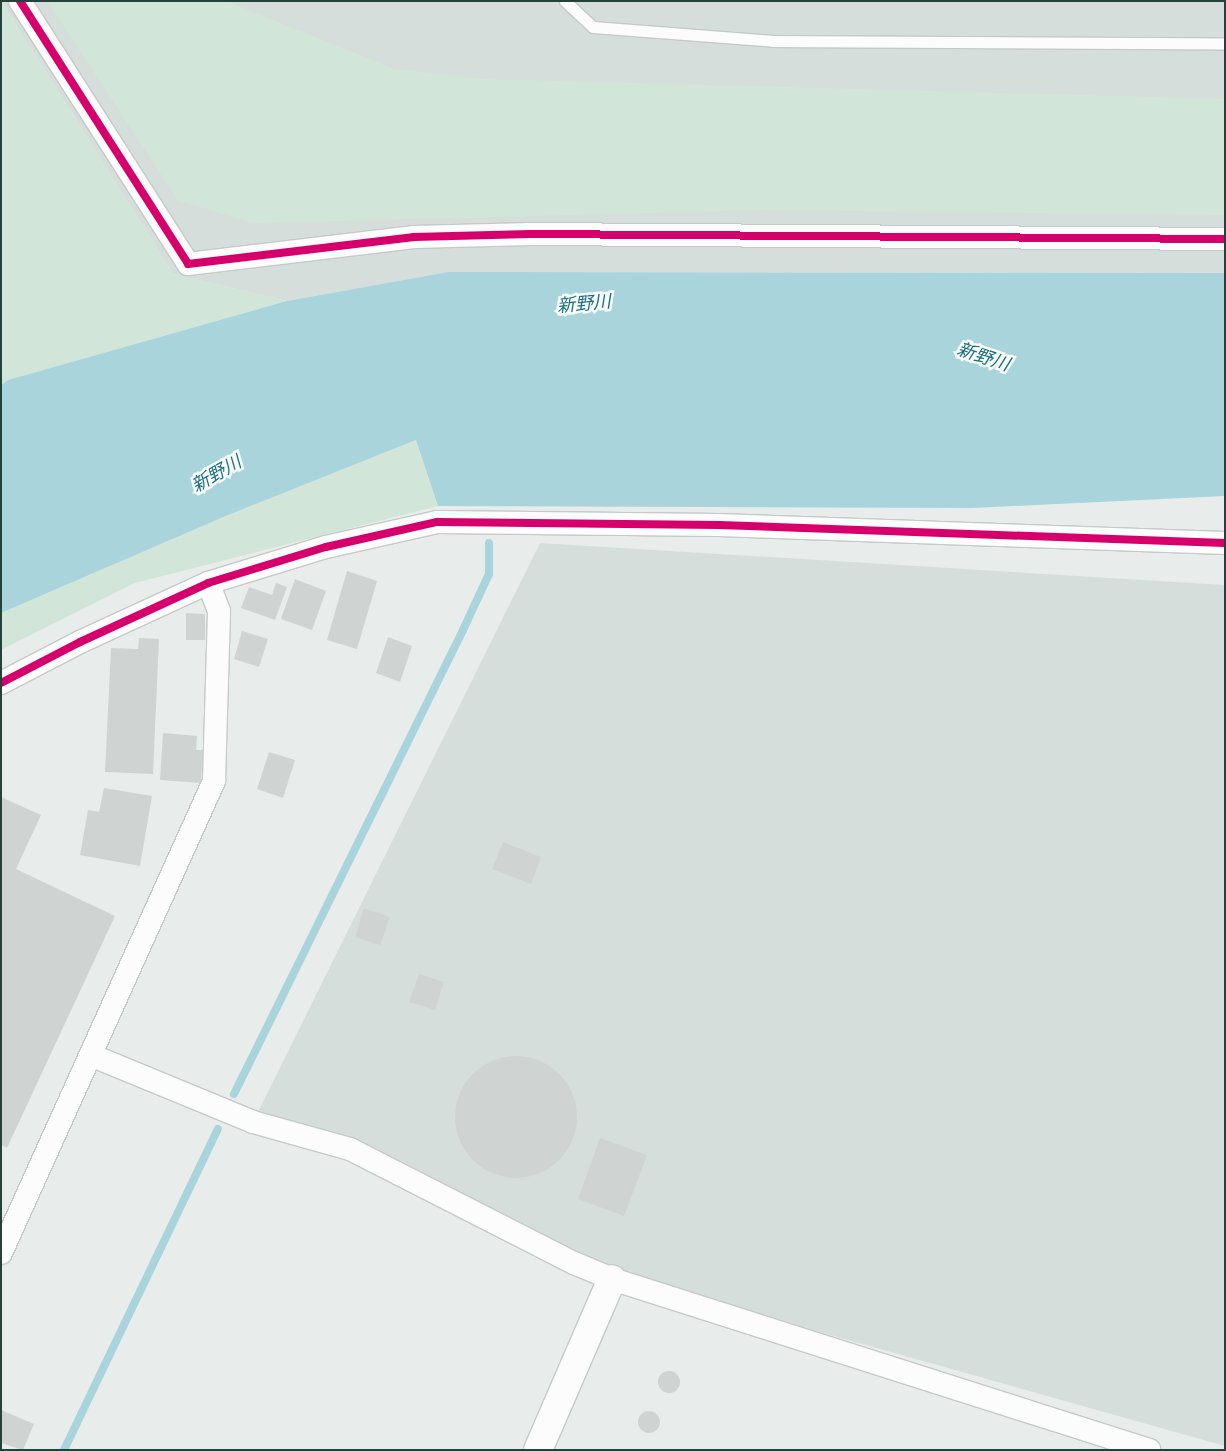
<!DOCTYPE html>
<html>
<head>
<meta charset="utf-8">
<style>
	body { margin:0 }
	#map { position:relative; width:1226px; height:1451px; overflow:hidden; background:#e8edeb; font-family:"Source Sans 3","Noto Sans JP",sans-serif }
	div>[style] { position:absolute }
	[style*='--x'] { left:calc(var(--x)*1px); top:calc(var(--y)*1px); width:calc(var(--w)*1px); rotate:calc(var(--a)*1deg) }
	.built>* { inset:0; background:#d6dedb }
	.green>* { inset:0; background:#d1e6d8 }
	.water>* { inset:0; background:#a9d4db }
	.stream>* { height:8px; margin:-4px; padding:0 4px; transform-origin:4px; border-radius:4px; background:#a9d4db }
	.building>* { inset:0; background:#cfd4d2 }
	.round { border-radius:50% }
	.roads { filter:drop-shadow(1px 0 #c5cac8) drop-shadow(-1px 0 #c5cac8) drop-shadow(0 1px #c5cac8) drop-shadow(0 -1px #c5cac8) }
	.lane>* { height:11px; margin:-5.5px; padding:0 5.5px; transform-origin:5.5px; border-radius:5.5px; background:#fcfcfc }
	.street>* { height:22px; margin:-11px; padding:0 11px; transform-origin:11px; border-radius:11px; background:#fcfcfc }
	.secondary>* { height:28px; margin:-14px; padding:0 14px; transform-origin:14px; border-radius:14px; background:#fcfcfc }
	.cycleway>* { height:8px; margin:-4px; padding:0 4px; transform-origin:4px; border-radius:4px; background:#d6006c }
	span { translate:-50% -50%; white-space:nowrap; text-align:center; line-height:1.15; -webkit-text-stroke:5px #f7fbf9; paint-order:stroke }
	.water-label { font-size:18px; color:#1c6f80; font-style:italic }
	.frame { position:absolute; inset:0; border:2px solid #24423a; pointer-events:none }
</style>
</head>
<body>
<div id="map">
	<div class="built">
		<i style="clip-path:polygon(1px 1px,1225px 1px,1225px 273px,448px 272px,287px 301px,173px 274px)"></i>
		<i style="clip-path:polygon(540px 543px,1225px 585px,1225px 1446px,574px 1263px,376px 1163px,253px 1122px)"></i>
	</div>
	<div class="green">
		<i style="clip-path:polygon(1px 1px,173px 274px,287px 301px,8px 380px,1px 385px)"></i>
		<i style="clip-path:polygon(47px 1px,226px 1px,394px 69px,482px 79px,1225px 99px,1225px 215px,762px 210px,252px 223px,178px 200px)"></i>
		<i style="clip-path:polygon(416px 440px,438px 506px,135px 583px,1px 650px,1px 613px,228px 515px)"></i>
	</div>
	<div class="water">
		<i style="clip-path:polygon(448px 272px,1225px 273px,1225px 496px,972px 508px,438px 506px,416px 440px,228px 515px,1px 613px,1px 385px,8px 380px,287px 301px)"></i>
	</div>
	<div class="stream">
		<i style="--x:234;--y:1094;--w:517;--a:-63.73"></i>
		<i style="--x:463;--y:630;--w:62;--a:-65.1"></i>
		<i style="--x:489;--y:574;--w:31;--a:-90"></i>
		<i style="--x:64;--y:1450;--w:356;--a:-64.4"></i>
	</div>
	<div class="building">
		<i style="clip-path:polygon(347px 571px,377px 581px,357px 649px,327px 640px)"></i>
		<i style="clip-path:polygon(295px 579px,326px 591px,312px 630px,281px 619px)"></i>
		<i style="clip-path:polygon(276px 583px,287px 587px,275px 620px,241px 608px,249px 587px,272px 595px)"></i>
		<i style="clip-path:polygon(186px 613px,205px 614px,205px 640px,186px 640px)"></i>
		<i style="clip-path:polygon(242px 631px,268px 639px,259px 667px,234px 659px)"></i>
		<i style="clip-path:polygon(388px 637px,412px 646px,400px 682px,376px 673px)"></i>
		<i style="clip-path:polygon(139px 638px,159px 639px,153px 774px,105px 772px,111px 648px,138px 649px)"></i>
		<i style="clip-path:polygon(163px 733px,197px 736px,196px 750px,203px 750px,201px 783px,160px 780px)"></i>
		<i style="clip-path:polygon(269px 752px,295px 760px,283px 798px,257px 789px)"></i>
		<i style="clip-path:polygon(104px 788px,152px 796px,140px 866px,80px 855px,88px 810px,99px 812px)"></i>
		<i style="clip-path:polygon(1px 797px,41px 815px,16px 869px,115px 916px,7px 1148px,1px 1145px)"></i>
		<i style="clip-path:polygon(503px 842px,541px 857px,531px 884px,492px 869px)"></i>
		<i style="clip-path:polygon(364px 908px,390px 917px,380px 945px,355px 937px)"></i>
		<i style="clip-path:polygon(419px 974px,444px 982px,435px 1010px,409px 1002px)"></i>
		<i class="round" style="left:455px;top:1056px;width:122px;height:122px"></i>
		<i style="clip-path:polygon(600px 1138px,647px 1155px,624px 1216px,578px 1199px)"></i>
		<i class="round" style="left:658px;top:1371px;width:22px;height:22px"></i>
		<i style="clip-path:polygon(1px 1410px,34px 1424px,23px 1450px,1px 1443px)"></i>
		<i class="round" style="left:638px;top:1411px;width:22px;height:22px"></i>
	</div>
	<div class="roads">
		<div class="lane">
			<i style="--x:565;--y:1;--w:38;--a:43"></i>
			<i style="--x:593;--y:27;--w:181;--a:4.4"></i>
			<i style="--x:773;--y:41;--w:452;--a:0.3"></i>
		</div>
		<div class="street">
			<i style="--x:20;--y:1;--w:312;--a:57.4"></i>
			<i style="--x:188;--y:264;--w:228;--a:-6.8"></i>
			<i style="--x:414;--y:237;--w:116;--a:-1.5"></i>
			<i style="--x:530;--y:234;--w:695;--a:0.41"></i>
			<i style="--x:1;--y:683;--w:89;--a:-27.4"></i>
			<i style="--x:80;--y:642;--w:141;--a:-24.7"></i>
			<i style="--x:208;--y:583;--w:123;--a:-17"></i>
			<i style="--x:326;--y:547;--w:114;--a:-12.7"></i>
			<i style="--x:437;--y:522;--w:282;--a:0.6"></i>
			<i style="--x:719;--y:525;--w:506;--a:2.04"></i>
			<i style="--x:93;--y:1056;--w:173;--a:22.4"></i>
			<i style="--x:253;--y:1122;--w:101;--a:15.6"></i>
			<i style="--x:350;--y:1149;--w:251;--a:27"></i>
			<i style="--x:574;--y:1263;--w:41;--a:22.8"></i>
			<i style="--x:612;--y:1279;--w:564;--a:17.66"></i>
			<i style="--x:1;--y:1253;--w:518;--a:-65.71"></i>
			<i style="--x:214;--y:781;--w:170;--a:-88.3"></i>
			<i style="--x:219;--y:611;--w:30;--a:-111"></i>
		</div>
		<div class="secondary">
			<i style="--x:538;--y:1450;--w:186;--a:-66.6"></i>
		</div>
	</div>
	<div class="cycleway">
		<i style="--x:20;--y:1;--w:312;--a:57.4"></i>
		<i style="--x:188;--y:264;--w:228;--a:-6.8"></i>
		<i style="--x:414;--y:237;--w:116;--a:-1.5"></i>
		<i style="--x:530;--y:234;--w:695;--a:0.41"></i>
		<i style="--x:1;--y:683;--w:89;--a:-27.4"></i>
		<i style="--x:80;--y:642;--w:141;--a:-24.7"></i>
		<i style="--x:208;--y:583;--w:123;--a:-17"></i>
		<i style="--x:326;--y:547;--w:114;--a:-12.7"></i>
		<i style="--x:437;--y:522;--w:282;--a:0.6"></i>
		<i style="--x:719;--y:525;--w:506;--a:2.04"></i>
	</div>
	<div class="water-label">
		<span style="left:584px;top:305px;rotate:-5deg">新野川</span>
		<span style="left:983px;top:358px;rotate:18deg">新野川</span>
		<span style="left:217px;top:475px;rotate:-30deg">新野川</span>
	</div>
	<div class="frame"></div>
</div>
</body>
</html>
